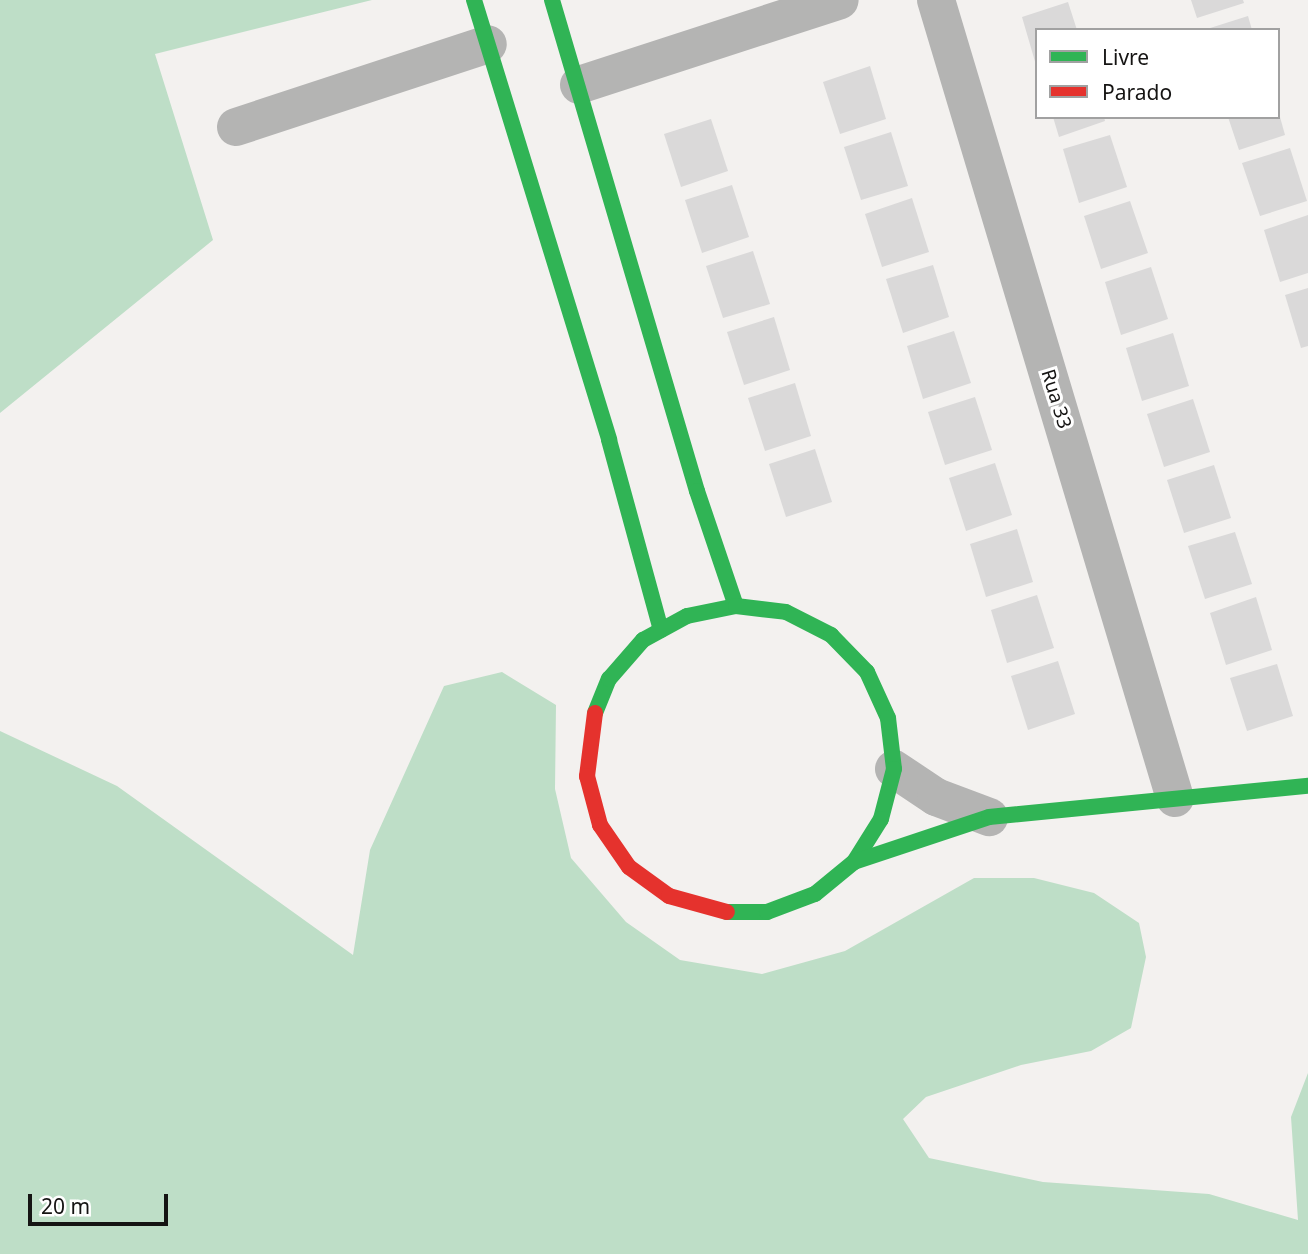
<!DOCTYPE html>
<html>
<head>
<meta charset="utf-8">
<style>
	body { margin:0 }
	#map { position:relative; width:1308px; height:1254px; overflow:hidden; background:#f3f1ef; font-family:"Noto Sans",sans-serif }
	div>[style] { position:absolute }
	[style*='--x'] { left:calc(var(--x)*1px); top:calc(var(--y)*1px); width:calc(var(--w)*1px); rotate:calc(var(--a)*1deg) }
	.forest>* { inset:0; background:#bedec7 }
	.building>* { inset:0; background:#dad9d9 }
	.street>* { height:38px; margin:-19px; padding:0 19px; transform-origin:19px; border-radius:19px; background:#b4b4b3 }
	.fast>* { height:16px; margin:-8px; padding:0 8px; transform-origin:8px; border-radius:8px; background:#30b455 }
	.jam>* { height:16px; margin:-8px; padding:0 8px; transform-origin:8px; border-radius:8px; background:#e5322d }
	span { translate:-50% -50%; white-space:nowrap; text-align:center; line-height:1.15; -webkit-text-stroke:6px #fff; paint-order:stroke }
	.street-label { font-size:19px; color:#151413 }
	.legend { position:absolute; left:1035px; top:28px; width:245px; height:91px; box-sizing:border-box; background:#fff; border:2px solid #a1a1a1; margin:0; padding:9px 12px; list-style:none; font-size:21px; color:#151413 }
	.legend li { display:flex; align-items:center; gap:14px; height:35px }
	.legend b { width:35px; border:2px solid #a1a1a1 }
	.scale { position:absolute; left:28px; top:1194px; width:140px; height:32px; box-sizing:border-box; border:4px solid #151413; border-top:0; padding-left:9px; font-size:21px; line-height:24px; white-space:nowrap; color:#151413; -webkit-text-stroke:5px #fff; paint-order:stroke }
</style>
</head>
<body>
<div id="map">
	<div class="forest">
		<i style="clip-path:polygon(0 0,372px 0,155px 54px,213px 240px,0 413px)"></i>
		<i style="clip-path:polygon(502px 672px,556px 705px,555px 789px,571px 858px,626px 922px,680px 960px,762px 974px,845px 951px,974px 878px,1034px 878px,1094px 893px,1139px 923px,1146px 957px,1131px 1028px,1091px 1051px,1021px 1065px,926px 1097px,903px 1119px,929px 1158px,1043px 1182px,1209px 1194px,1298px 1220px,1291px 1117px,1308px 1073px,1308px 1254px,0 1254px,0 731px,117px 786px,353px 955px,370px 850px,444px 686px)"></i>
	</div>
	<div class="building">
		<i style="clip-path:polygon(1191px 0,1243px 0,1244px 3px,1197px 18px)"></i>
		<i style="clip-path:polygon(1068px 2px,1077px 30px,1037px 30px,1036px 65px,1022px 17px)"></i>
		<i style="clip-path:polygon(1248px 16px,1252px 30px,1207px 30px,1207px 29px)"></i>
		<i style="clip-path:polygon(870px 66px,886px 119px,840px 134px,823px 82px)"></i>
		<i style="clip-path:polygon(1053px 117px,1104px 117px,1105px 121px,1059px 137px)"></i>
		<i style="clip-path:polygon(1228px 117px,1280px 117px,1285px 135px,1239px 150px)"></i>
		<i style="clip-path:polygon(711px 119px,728px 171px,681px 187px,664px 134px)"></i>
		<i style="clip-path:polygon(891px 132px,908px 186px,861px 200px,844px 147px)"></i>
		<i style="clip-path:polygon(1110px 135px,1127px 187px,1079px 203px,1063px 149px)"></i>
		<i style="clip-path:polygon(1290px 148px,1307px 201px,1260px 216px,1242px 163px)"></i>
		<i style="clip-path:polygon(732px 185px,749px 237px,702px 253px,685px 200px)"></i>
		<i style="clip-path:polygon(912px 198px,929px 252px,882px 267px,865px 214px)"></i>
		<i style="clip-path:polygon(1130px 201px,1148px 253px,1101px 269px,1084px 216px)"></i>
		<i style="clip-path:polygon(1308px 215px,1308px 273px,1280px 282px,1264px 230px)"></i>
		<i style="clip-path:polygon(753px 251px,770px 304px,723px 318px,706px 266px)"></i>
		<i style="clip-path:polygon(933px 265px,949px 317px,903px 333px,886px 279px)"></i>
		<i style="clip-path:polygon(1151px 267px,1168px 319px,1121px 335px,1105px 282px)"></i>
		<i style="clip-path:polygon(1308px 288px,1308px 346px,1301px 348px,1285px 295px)"></i>
		<i style="clip-path:polygon(774px 317px,790px 370px,744px 385px,727px 332px)"></i>
		<i style="clip-path:polygon(954px 331px,971px 383px,923px 399px,907px 346px)"></i>
		<i style="clip-path:polygon(1173px 333px,1189px 386px,1142px 401px,1126px 348px)"></i>
		<i style="clip-path:polygon(795px 383px,811px 436px,765px 451px,748px 398px)"></i>
		<i style="clip-path:polygon(975px 397px,992px 450px,945px 465px,928px 412px)"></i>
		<i style="clip-path:polygon(1193px 399px,1210px 452px,1164px 467px,1147px 414px)"></i>
		<i style="clip-path:polygon(815px 449px,832px 502px,786px 517px,769px 464px)"></i>
		<i style="clip-path:polygon(995px 463px,1012px 515px,966px 531px,949px 478px)"></i>
		<i style="clip-path:polygon(1214px 465px,1231px 518px,1184px 533px,1167px 480px)"></i>
		<i style="clip-path:polygon(1017px 529px,1033px 582px,986px 597px,970px 544px)"></i>
		<i style="clip-path:polygon(1235px 532px,1252px 584px,1205px 599px,1188px 546px)"></i>
		<i style="clip-path:polygon(1037px 595px,1054px 648px,1007px 663px,991px 610px)"></i>
		<i style="clip-path:polygon(1256px 597px,1272px 650px,1226px 665px,1210px 613px)"></i>
		<i style="clip-path:polygon(1058px 661px,1075px 714px,1028px 730px,1011px 676px)"></i>
		<i style="clip-path:polygon(1277px 664px,1293px 716px,1247px 731px,1230px 678px)"></i>
	</div>
	<div class="street">
		<i style="--x:936;--y:0;--w:833;--a:73.33"></i>
		<i style="--x:579;--y:85;--w:274;--a:-18"></i>
		<i style="--x:236;--y:127;--w:265;--a:-18.2"></i>
		<i style="--x:894;--y:769;--w:50;--a:33.7"></i>
		<i style="--x:936;--y:797;--w:57;--a:20.7"></i>
	</div>
	<div class="fast">
		<i style="--x:474;--y:0;--w:460;--a:72.9"></i>
		<i style="--x:609;--y:440;--w:197;--a:74.7"></i>
		<i style="--x:552;--y:0;--w:512;--a:73.55"></i>
		<i style="--x:697;--y:491;--w:121;--a:71.3"></i>
		<i style="--x:595;--y:713;--w:37;--a:-68"></i>
		<i style="--x:609;--y:679;--w:52;--a:-48.9"></i>
		<i style="--x:643;--y:640;--w:50;--a:-28.6"></i>
		<i style="--x:687;--y:616;--w:50;--a:-11.5"></i>
		<i style="--x:736;--y:606;--w:50;--a:6.8"></i>
		<i style="--x:786;--y:612;--w:51;--a:27.1"></i>
		<i style="--x:831;--y:635;--w:52;--a:45.8"></i>
		<i style="--x:867;--y:672;--w:51;--a:65.5"></i>
		<i style="--x:888;--y:718;--w:51;--a:83.3"></i>
		<i style="--x:894;--y:769;--w:52;--a:104.6"></i>
		<i style="--x:881;--y:819;--w:51;--a:122.1"></i>
		<i style="--x:727;--y:912;--w:40;--a:0"></i>
		<i style="--x:767;--y:912;--w:51;--a:-20.6"></i>
		<i style="--x:815;--y:894;--w:50;--a:-39.4"></i>
		<i style="--x:854;--y:862;--w:142;--a:-18.4"></i>
		<i style="--x:989;--y:817;--w:321;--a:-5.6"></i>
	</div>
	<div class="jam">
		<i style="--x:595;--y:713;--w:64;--a:97.2"></i>
		<i style="--x:587;--y:776;--w:51;--a:75.1"></i>
		<i style="--x:600;--y:825;--w:51;--a:55.4"></i>
		<i style="--x:629;--y:867;--w:49;--a:35.9"></i>
		<i style="--x:669;--y:896;--w:60;--a:15.4"></i>
	</div>
	<div class="street-label">
		<span style="left:1056px;top:399px;rotate:73deg">Rua 33</span>
	</div>
	<ul class="legend">
	<li><b style="height:9px;background:#30b455"></b>Livre</li>
	<li><b style="height:9px;background:#e5322d"></b>Parado</li>
	</ul>
	<div class="scale">20 m</div>
</div>
</body>
</html>
